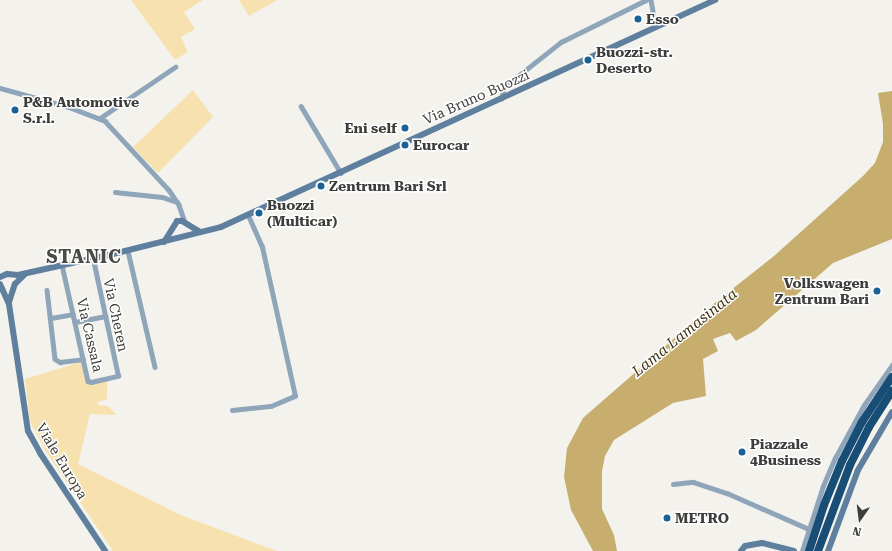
<!DOCTYPE html>
<html>
<head>
<meta charset="utf-8">
<style>
	body { margin:0 }
	#map { position:relative; width:892px; height:551px; overflow:hidden; background:#f4f2ed; font-family:"Roboto Serif",serif }
	div>[style] { position:absolute }
	[style*='--x'] { left:calc(var(--x)*1px); top:calc(var(--y)*1px); width:calc(var(--w)*1px); rotate:calc(var(--a)*1deg) }
	.green>* { inset:0; background:#f7e2af }
	.water>* { inset:0; background:#c8ae6e }
	.street>* { height:4.5px; margin:-2.25px; padding:0 2.25px; transform-origin:2.25px; border-radius:2.25px; background:#8fa5ba }
	.secondary>* { height:6px; margin:-3px; padding:0 3px; transform-origin:3px; border-radius:3px; background:#5e809e }
	.highway>* { height:8px; margin:-4px; padding:0 4px; transform-origin:4px; border-radius:4px; background:#184e76 }
	.dots>* { width:11px; height:11px; translate:-50% -50%; box-sizing:border-box; border:2px solid #fff; border-radius:50% }
	span { translate:-50% -50%; white-space:nowrap; text-align:center; line-height:1.15; -webkit-text-stroke:3px #fff; paint-order:stroke }
	.poi-label { font-size:14px; color:#3d3d3b; font-weight:700 }
	.left { translate:0 -50%; text-align:left }
	.right { translate:-100% -50%; text-align:right }
	.street-label { font-size:14px; color:#3d3d3b }
	.water-label { font-size:15px; color:#3f3417; font-style:italic }
	.district-label { font-size:18px; color:#4b4945; font-weight:700; letter-spacing:1px }
	.north { position:absolute; left:840px; top:499px; width:40px; height:40px; -webkit-text-stroke:3px #fff; paint-order:stroke; rotate:194deg; font-size:11px; font-weight:700; line-height:16px; text-align:center; color:#3d3d3b }
	.north::after { content:''; display:block; margin:auto; width:14px; height:18px; background:#3d3d3b; clip-path:polygon(50% 0,100% 100%,50% 72%,0 100%) }
</style>
</head>
<body>
<div id="map">
	<div class="green">
		<i style="clip-path:polygon(131px 0,203px 0,184px 12px,195px 29px,181px 37px,188px 52px,175px 60px)"></i>
		<i style="clip-path:polygon(239px 0,277px 0,249px 16px)"></i>
		<i style="clip-path:polygon(193px 90px,213px 117px,158px 173px,133px 147px)"></i>
		<i style="clip-path:polygon(81px 362px,87px 383px,107px 381px,107px 399px,98px 402px,98px 405px,108px 406px,117px 415px,90px 414px,78px 464px,181px 515px,277px 551px,113px 551px,45px 450px,30px 421px,25px 379px)"></i>
	</div>
	<div class="water">
		<i style="clip-path:polygon(892px 91px,892px 239px,833px 263px,756px 330px,736px 341px,730px 333px,713px 339px,718px 351px,703px 359px,706px 396px,673px 403px,614px 440px,605px 456px,602px 471px,602px 509px,614px 535px,617px 551px,593px 551px,571px 510px,564px 477px,567px 448px,583px 418px,717px 301px,774px 256px,863px 176px,875px 163px,883px 142px,883px 124px,878px 93px)"></i>
	</div>
	<div class="street">
		<i style="--x:651;--y:0;--w:27;--a:80"></i>
		<i style="--x:0;--y:88;--w:72;--a:15.4"></i>
		<i style="--x:69;--y:107;--w:39;--a:21"></i>
		<i style="--x:105;--y:121;--w:94;--a:47.2"></i>
		<i style="--x:169;--y:190;--w:18;--a:56"></i>
		<i style="--x:179;--y:205;--w:18;--a:71"></i>
		<i style="--x:501;--y:99;--w:12;--a:-76"></i>
		<i style="--x:504;--y:87;--w:73;--a:-38.3"></i>
		<i style="--x:561;--y:42;--w:95;--a:-26.3"></i>
		<i style="--x:301;--y:106;--w:78;--a:59.2"></i>
		<i style="--x:100;--y:118;--w:91;--a:-34.2"></i>
		<i style="--x:115;--y:192;--w:47;--a:6.1"></i>
		<i style="--x:162;--y:197;--w:16;--a:18"></i>
		<i style="--x:128;--y:251;--w:119;--a:76.9"></i>
		<i style="--x:62;--y:265;--w:119;--a:77.4"></i>
		<i style="--x:88;--y:381;--w:3;--a:18"></i>
		<i style="--x:91;--y:382;--w:28;--a:-13"></i>
		<i style="--x:118;--y:376;--w:120;--a:-102.1"></i>
		<i style="--x:47;--y:290;--w:69;--a:83.4"></i>
		<i style="--x:55;--y:359;--w:6;--a:31"></i>
		<i style="--x:60;--y:362;--w:23;--a:-7"></i>
		<i style="--x:51;--y:318;--w:22;--a:-10"></i>
		<i style="--x:75;--y:322;--w:31;--a:-11"></i>
		<i style="--x:232;--y:410;--w:39;--a:-6"></i>
		<i style="--x:271;--y:406;--w:26;--a:-23"></i>
		<i style="--x:295;--y:396;--w:153;--a:-102.5"></i>
		<i style="--x:262;--y:247;--w:35;--a:-114"></i>
		<i style="--x:673;--y:484;--w:20;--a:-6"></i>
		<i style="--x:693;--y:482;--w:36;--a:18"></i>
		<i style="--x:727;--y:493;--w:90;--a:23.7"></i>
		<i style="--x:802;--y:551;--w:68;--a:-72.1"></i>
		<i style="--x:823;--y:486;--w:30;--a:-67"></i>
		<i style="--x:835;--y:458;--w:60;--a:-61.3"></i>
		<i style="--x:864;--y:405;--w:49;--a:-55"></i>
	</div>
	<div class="secondary">
		<i style="--x:164;--y:242;--w:25;--a:-58"></i>
		<i style="--x:177;--y:221;--w:5;--a:0"></i>
		<i style="--x:182;--y:221;--w:21;--a:31"></i>
		<i style="--x:0;--y:277;--w:8;--a:-23"></i>
		<i style="--x:7;--y:274;--w:11;--a:5"></i>
		<i style="--x:18;--y:275;--w:97;--a:-12.5"></i>
		<i style="--x:113;--y:254;--w:111;--a:-14"></i>
		<i style="--x:221;--y:227;--w:544;--a:-24.68"></i>
		<i style="--x:0;--y:284;--w:22;--a:66"></i>
		<i style="--x:9;--y:304;--w:128;--a:81.5"></i>
		<i style="--x:28;--y:431;--w:25;--a:61"></i>
		<i style="--x:40;--y:453;--w:118;--a:56.4"></i>
		<i style="--x:9;--y:302;--w:19;--a:-72"></i>
		<i style="--x:15;--y:284;--w:13;--a:-45"></i>
		<i style="--x:741;--y:551;--w:6;--a:-51"></i>
		<i style="--x:745;--y:546;--w:17;--a:-10"></i>
		<i style="--x:762;--y:543;--w:33;--a:14"></i>
		<i style="--x:828;--y:551;--w:86;--a:-69.7"></i>
		<i style="--x:858;--y:470;--w:67;--a:-59.6"></i>
	</div>
	<div class="highway">
		<i style="--x:809;--y:551;--w:48;--a:-71.9"></i>
		<i style="--x:824;--y:505;--w:48;--a:-67.8"></i>
		<i style="--x:842;--y:461;--w:44;--a:-62.9"></i>
		<i style="--x:862;--y:422;--w:54;--a:-56.3"></i>
		<i style="--x:818;--y:551;--w:92;--a:-69.6"></i>
		<i style="--x:850;--y:465;--w:42;--a:-63.4"></i>
		<i style="--x:869;--y:427;--w:43;--a:-57.4"></i>
	</div>
	<div class="dots">
		<i style="left:638px;top:19px;background:#1a6196"></i>
		<i style="left:588px;top:60px;background:#1a6196"></i>
		<i style="left:15px;top:110px;background:#1a6196"></i>
		<i style="left:405px;top:128px;background:#1a6196"></i>
		<i style="left:405px;top:145px;background:#1a6196"></i>
		<i style="left:321px;top:186px;background:#1a6196"></i>
		<i style="left:259px;top:213px;background:#1a6196"></i>
		<i style="left:877px;top:291px;background:#1a6196"></i>
		<i style="left:742px;top:452px;background:#1a6196"></i>
		<i style="left:667px;top:518px;background:#1a6196"></i>
	</div>
	<div class="poi-label">
		<span class="left" style="left:646px;top:19px">Esso</span>
		<span class="left" style="left:596px;top:60px">Buozzi-str.<br>Deserto</span>
		<span class="left" style="left:23px;top:110px">P&amp;B Automotive<br>S.r.l.</span>
		<span class="right" style="left:397px;top:128px">Eni self</span>
		<span class="left" style="left:413px;top:145px">Eurocar</span>
		<span class="left" style="left:329px;top:186px">Zentrum Bari Srl</span>
		<span class="left" style="left:267px;top:213px">Buozzi<br>(Multicar)</span>
		<span class="right" style="left:869px;top:291px">Volkswagen<br>Zentrum Bari</span>
		<span class="left" style="left:750px;top:452px">Piazzale<br>4Business</span>
		<span class="left" style="left:675px;top:518px">METRO</span>
	</div>
	<div class="street-label">
		<span style="left:476px;top:97px;rotate:-24deg">Via Bruno Buozzi</span>
		<span style="left:116px;top:315px;rotate:78deg">Via Cheren</span>
		<span style="left:90px;top:335px;rotate:77deg">Via Cassala</span>
		<span style="left:62px;top:461px;rotate:59deg">Viale Europa</span>
	</div>
	<div class="water-label">
		<span style="left:685px;top:333px;rotate:-39deg">Lama Lamasinata</span>
	</div>
	<div class="district-label">
		<span style="left:84px;top:257px">STANIC</span>
	</div>
	<div class="north">N</div>
</div>
</body>
</html>
